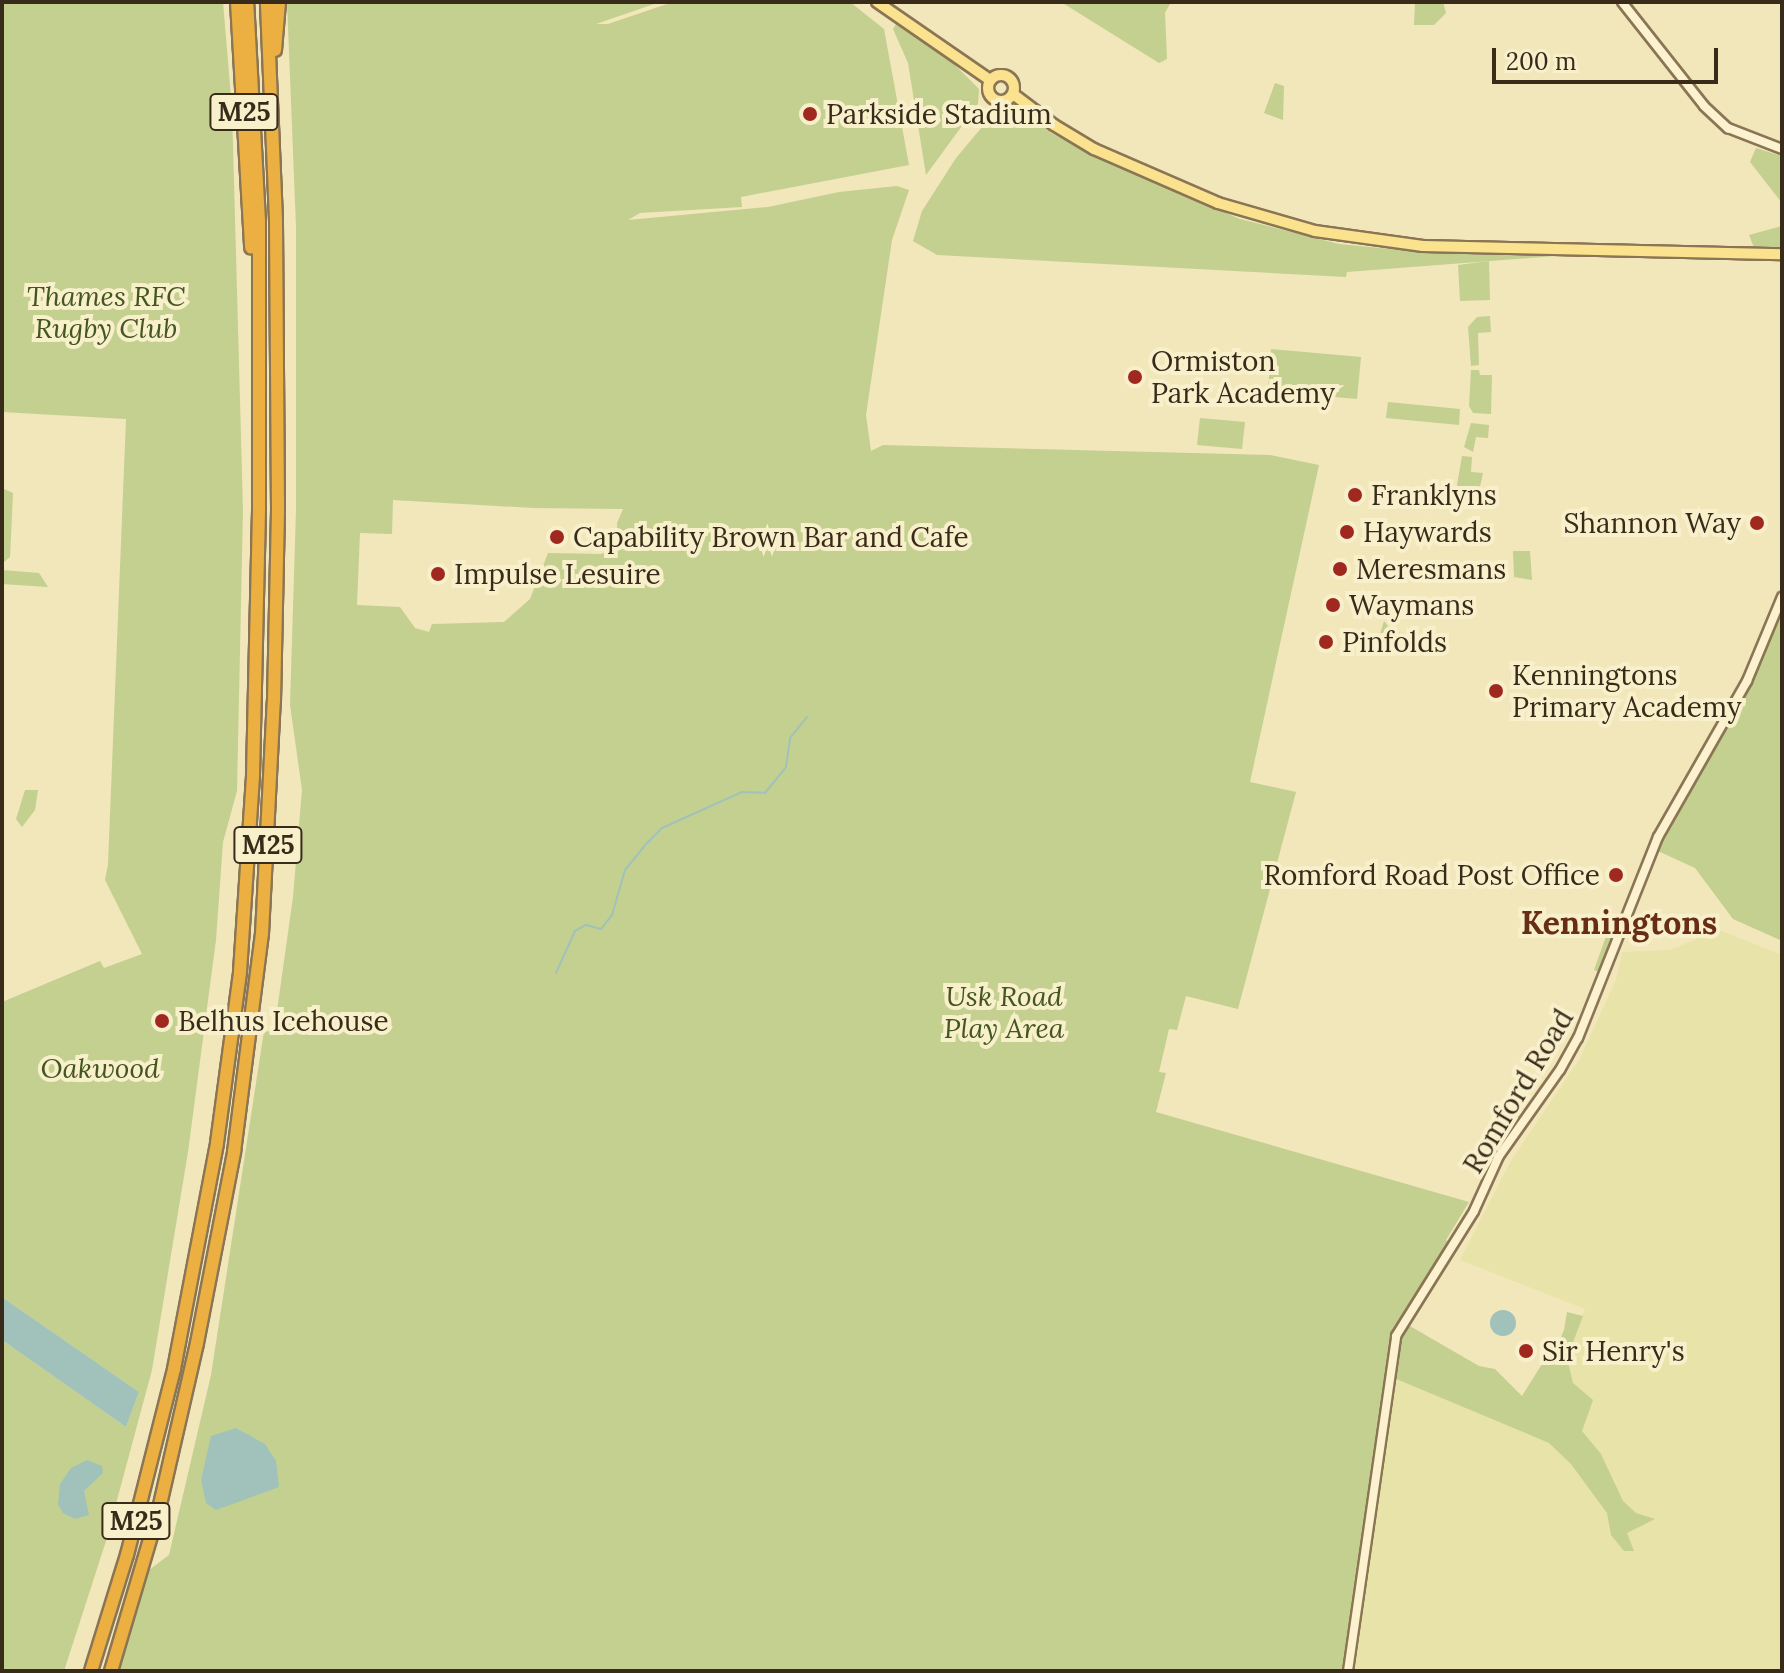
<!DOCTYPE html>
<html>
<head>
<meta charset="utf-8">
<style>
	body { margin:0 }
	#map { position:relative; width:1784px; height:1673px; overflow:hidden; background:#f2e6bb; font-family:Lora,serif }
	div>[style] { position:absolute }
	[style*='--x'] { left:calc(var(--x)*1px); top:calc(var(--y)*1px); width:calc(var(--w)*1px); rotate:calc(var(--a)*1deg) }
	.farmland>* { inset:0; background:#e8e3a8 }
	.green>* { inset:0; background:#c3d08f }
	.water>* { inset:0; background:#a0c2bb }
	.round { border-radius:50% }
	.stream>* { height:2px; margin:-1px; padding:0 1px; transform-origin:1px; border-radius:1px; background:#a0c2bb }
	.roads { filter:drop-shadow(2px 0 #8a7554) drop-shadow(-2px 0 #8a7554) drop-shadow(0 2px #8a7554) drop-shadow(0 -2px #8a7554) }
	.minor>* { height:8px; margin:-4px; padding:0 4px; transform-origin:4px; border-radius:4px; background:#fcf2cf }
	.major>* { height:10px; margin:-5px; padding:0 5px; transform-origin:5px; border-radius:5px; background:#fae28e }
	.major>.ring { margin:-5px; padding:0; box-sizing:content-box; background:none; border:10px solid #fae28e; border-radius:50% }
	.highway>* { height:12px; margin:-6px; padding:0 6px; transform-origin:6px; border-radius:6px; background:#ebaf42 }
	.dots>* { width:22px; height:22px; translate:-50% -50%; box-sizing:border-box; border:4px solid #f8efcb; border-radius:50% }
	span { translate:-50% -50%; white-space:nowrap; text-align:center; line-height:1.15; -webkit-text-stroke:8px #f8efcb; paint-order:stroke }
	.shield-label span { padding:2px 6px; background:#f8efcb; border:2px solid; border-radius:6px; -webkit-text-stroke-width:0 }
	.shield-label { font-size:26px; color:#382b1a; font-weight:700 }
	.poi-label { font-size:28px; color:#382b1a }
	.left { translate:0 -50%; text-align:left }
	.right { translate:-100% -50%; text-align:right }
	.park-label { font-size:28px; color:#43561f; font-style:italic }
	.street-label { font-size:28px; color:#382b1a }
	.quarter-label { font-size:32px; color:#682e15; font-weight:700 }
	.frame { position:absolute; inset:0; border:4px solid #382b1a; pointer-events:none }
	.scale { position:absolute; left:1492px; top:48px; width:226px; height:36px; box-sizing:border-box; border:4px solid #382b1a; border-top:0; padding-left:10px; font-size:24px; line-height:28px; white-space:nowrap; color:#382b1a; -webkit-text-stroke:6px #f8efcb; paint-order:stroke }
</style>
</head>
<body>
<div id="map">
	<div class="farmland">
		<i style="clip-path:polygon(1719px 930px,1782px 955px,1782px 1671px,1348px 1671px,1389px 1376px,1549px 1443px,1573px 1383px,1567px 1358px,1585px 1309px,1460px 1260px,1512px 1159px,1579px 1060px,1616px 980px,1622px 952px,1670px 950px)"></i>
	</div>
	<div class="green">
		<i style="clip-path:polygon(2px 2px,223px 2px,232px 109px,243px 510px,237px 791px,223px 842px,216px 940px,188px 1152px,152px 1370px,106px 1541px,64px 1671px,2px 1671px,2px 1340px,126px 1427px,139px 1392px,2px 1297px,2px 1002px,100px 961px,104px 968px,142px 954px,105px 880px,108px 864px,126px 419px,2px 412px)"></i>
		<i style="clip-path:polygon(evenodd,287px 2px,660px 2px,596px 24px,608px 24px,673px 2px,850px 2px,884px 29px,909px 165px,741px 197px,742px 207px,640px 213px,628px 220px,768px 207px,839px 192px,897px 186px,909px 190px,892px 240px,866px 415px,871px 451px,883px 445px,1270px 455px,1319px 465px,1250px 782px,1296px 792px,1238px 1009px,1186px 996px,1177px 1030px,1169px 1029px,1159px 1072px,1166px 1073px,1156px 1112px,1469px 1202px,1446px 1240px,1453px 1245px,1403px 1322px,1479px 1366px,1495px 1369px,1522px 1396px,1542px 1364px,1553px 1356px,1564px 1330px,1567px 1312px,1583px 1316px,1567px 1358px,1573px 1383px,1593px 1400px,1582px 1431px,1601px 1454px,1623px 1501px,1636px 1513px,1655px 1519px,1627px 1533px,1634px 1551px,1624px 1551px,1611px 1535px,1607px 1513px,1571px 1464px,1549px 1443px,1389px 1376px,1348px 1671px,117px 1671px,149px 1570px,169px 1555px,211px 1375px,264px 1031px,274px 1032px,293px 897px,302px 790px,290px 705px,296px 510px,296px 227px,287px 2px,393px 500px,534px 508px,623px 509px,617px 523px,618px 546px,601px 554px,548px 553px,530px 599px,504px 622px,432px 624px,429px 632px,415px 628px,400px 607px,357px 605px,360px 533px,392px 534px,393px 500px)"></i>
		<i style="clip-path:polygon(1061px 2px,1171px 2px,1165px 13px,1167px 59px,1159px 63px)"></i>
		<i style="clip-path:polygon(1415px 2px,1443px 2px,1446px 13px,1434px 25px,1414px 25px)"></i>
		<i style="clip-path:polygon(896px 24px,948px 58px,979px 89px,978px 104px,926px 175px,908px 63px,893px 29px)"></i>
		<i style="clip-path:polygon(1275px 83px,1284px 86px,1283px 120px,1264px 113px)"></i>
		<i style="clip-path:polygon(1005px 108px,1016px 108px,1051px 133px,1111px 164px,1240px 219px,1339px 244px,1411px 251px,1555px 256px,1347px 272px,1346px 277px,937px 255px,913px 241px,922px 211px,956px 158px,993px 114px)"></i>
		<i style="clip-path:polygon(1756px 148px,1782px 156px,1782px 203px,1750px 162px)"></i>
		<i style="clip-path:polygon(1782px 226px,1782px 248px,1755px 250px,1749px 235px)"></i>
		<i style="clip-path:polygon(1489px 261px,1490px 300px,1460px 301px,1458px 265px)"></i>
		<i style="clip-path:polygon(1490px 316px,1491px 332px,1478px 333px,1479px 365px,1471px 366px,1468px 327px,1477px 317px)"></i>
		<i style="clip-path:polygon(1271px 349px,1361px 357px,1357px 399px,1268px 391px)"></i>
		<i style="clip-path:polygon(1471px 370px,1479px 370px,1480px 375px,1492px 375px,1491px 414px,1473px 413px,1469px 406px)"></i>
		<i style="clip-path:polygon(1388px 402px,1460px 409px,1459px 425px,1386px 418px)"></i>
		<i style="clip-path:polygon(1200px 418px,1245px 422px,1242px 449px,1197px 445px)"></i>
		<i style="clip-path:polygon(1471px 423px,1489px 425px,1488px 438px,1476px 437px,1473px 452px,1464px 447px)"></i>
		<i style="clip-path:polygon(1462px 456px,1472px 457px,1471px 472px,1483px 473px,1478px 496px,1460px 492px,1457px 485px)"></i>
		<i style="clip-path:polygon(2px 488px,13px 493px,10px 557px,4px 562px)"></i>
		<i style="clip-path:polygon(1513px 551px,1530px 551px,1532px 580px,1514px 577px)"></i>
		<i style="clip-path:polygon(2px 570px,39px 573px,48px 587px,2px 584px)"></i>
		<i style="clip-path:polygon(1782px 614px,1782px 941px,1733px 919px,1695px 868px,1658px 851px,1751px 684px)"></i>
		<i style="clip-path:polygon(1384px 621px,1392px 631px,1415px 636px,1413px 645px,1390px 640px,1379px 646px,1377px 644px)"></i>
		<i style="clip-path:polygon(25px 790px,38px 790px,35px 810px,22px 827px,16px 819px)"></i>
		<i style="clip-path:polygon(1609px 928px,1614px 928px,1612px 945px,1599px 972px,1594px 970px)"></i>
	</div>
	<div class="water">
		<i style="clip-path:polygon(2px 1297px,139px 1392px,126px 1427px,2px 1340px)"></i>
		<i class="round" style="left:1490px;top:1310px;width:26px;height:26px"></i>
		<i style="clip-path:polygon(236px 1428px,265px 1444px,276px 1461px,279px 1487px,216px 1510px,206px 1503px,201px 1480px,211px 1436px)"></i>
		<i style="clip-path:polygon(87px 1460px,102px 1466px,103px 1473px,84px 1491px,89px 1515px,75px 1519px,63px 1513px,58px 1505px,60px 1484px,71px 1468px)"></i>
	</div>
	<div class="stream">
		<i style="--x:556;--y:973;--w:46;--a:-65.7"></i>
		<i style="--x:575;--y:931;--w:13;--a:-29"></i>
		<i style="--x:586;--y:925;--w:16;--a:15"></i>
		<i style="--x:601;--y:929;--w:18;--a:-52"></i>
		<i style="--x:612;--y:915;--w:47;--a:-73.9"></i>
		<i style="--x:625;--y:870;--w:35;--a:-51"></i>
		<i style="--x:647;--y:843;--w:21;--a:-45"></i>
		<i style="--x:662;--y:828;--w:88;--a:-24.2"></i>
		<i style="--x:742;--y:792;--w:23;--a:2"></i>
		<i style="--x:765;--y:793;--w:33;--a:-51"></i>
		<i style="--x:786;--y:767;--w:29;--a:-82"></i>
		<i style="--x:790;--y:738;--w:27;--a:-51"></i>
	</div>
	<div class="roads">
		<div class="minor">
			<i style="--x:1622;--y:2;--w:132;--a:51.7"></i>
			<i style="--x:1704;--y:106;--w:33;--a:43"></i>
			<i style="--x:1728;--y:128;--w:58;--a:21.3"></i>
			<i style="--x:1348;--y:1671;--w:338;--a:-81.8"></i>
			<i style="--x:1396;--y:1336;--w:147;--a:-58"></i>
			<i style="--x:1474;--y:1211;--w:60;--a:-65.6"></i>
			<i style="--x:1499;--y:1156;--w:105;--a:-54.7"></i>
			<i style="--x:1560;--y:1070;--w:37;--a:-61"></i>
			<i style="--x:1578;--y:1038;--w:216;--a:-68.3"></i>
			<i style="--x:1658;--y:837;--w:180;--a:-60.3"></i>
			<i style="--x:1747;--y:681;--w:91;--a:-67.4"></i>
		</div>
		<div class="major">
			<i style="--x:877;--y:2;--w:137;--a:34.6"></i>
			<i class="ring" style="left:988px;top:75px;width:16px;height:16px"></i>
			<i style="--x:1013;--y:94;--w:51;--a:37.1"></i>
			<i style="--x:1054;--y:125;--w:47;--a:31"></i>
			<i style="--x:1094;--y:149;--w:135;--a:23.5"></i>
			<i style="--x:1218;--y:203;--w:101;--a:16.1"></i>
			<i style="--x:1315;--y:231;--w:109;--a:7.9"></i>
			<i style="--x:1423;--y:246;--w:359;--a:1.3"></i>
		</div>
		<div class="highway">
			<i style="--x:237;--y:2;--w:246;--a:86.7"></i>
			<i style="--x:275;--y:50;--w:48;--a:-85.2"></i>
			<i style="--x:91;--y:1671;--w:121;--a:-72.8"></i>
			<i style="--x:127;--y:1555;--w:192;--a:-75.8"></i>
			<i style="--x:174;--y:1369;--w:230;--a:-79.2"></i>
			<i style="--x:217;--y:1143;--w:173;--a:-82.3"></i>
			<i style="--x:240;--y:972;--w:197;--a:-86.2"></i>
			<i style="--x:253;--y:775;--w:265;--a:-88.7"></i>
			<i style="--x:259;--y:510;--w:289;--a:-90"></i>
			<i style="--x:259;--y:221;--w:219;--a:-93.1"></i>
			<i style="--x:111;--y:1671;--w:169;--a:-73.5"></i>
			<i style="--x:159;--y:1509;--w:170;--a:-77.1"></i>
			<i style="--x:197;--y:1343;--w:195;--a:-79"></i>
			<i style="--x:234;--y:1152;--w:220;--a:-82.7"></i>
			<i style="--x:262;--y:934;--w:233;--a:-87.1"></i>
			<i style="--x:274;--y:701;--w:191;--a:-88.8"></i>
			<i style="--x:278;--y:510;--w:290;--a:-90.4"></i>
			<i style="--x:276;--y:220;--w:218;--a:-92.4"></i>
		</div>
	</div>
	<div class="dots">
		<i style="left:810px;top:114px;background:#9f291e"></i>
		<i style="left:1135px;top:377px;background:#9f291e"></i>
		<i style="left:1355px;top:495px;background:#9f291e"></i>
		<i style="left:1757px;top:523px;background:#9f291e"></i>
		<i style="left:1347px;top:532px;background:#9f291e"></i>
		<i style="left:557px;top:537px;background:#9f291e"></i>
		<i style="left:1340px;top:569px;background:#9f291e"></i>
		<i style="left:438px;top:574px;background:#9f291e"></i>
		<i style="left:1333px;top:605px;background:#9f291e"></i>
		<i style="left:1326px;top:642px;background:#9f291e"></i>
		<i style="left:1496px;top:691px;background:#9f291e"></i>
		<i style="left:1616px;top:875px;background:#9f291e"></i>
		<i style="left:162px;top:1021px;background:#9f291e"></i>
		<i style="left:1526px;top:1351px;background:#9f291e"></i>
	</div>
	<div class="shield-label">
		<span style="left:244px;top:112px">M25</span>
		<span style="left:268px;top:845px">M25</span>
		<span style="left:136px;top:1521px">M25</span>
	</div>
	<div class="poi-label">
		<span class="left" style="left:826px;top:114px">Parkside Stadium</span>
		<span class="left" style="left:1151px;top:377px">Ormiston<br>Park Academy</span>
		<span class="left" style="left:1371px;top:495px">Franklyns</span>
		<span class="right" style="left:1741px;top:523px">Shannon Way</span>
		<span class="left" style="left:1363px;top:532px">Haywards</span>
		<span class="left" style="left:573px;top:537px">Capability Brown Bar and Cafe</span>
		<span class="left" style="left:1356px;top:569px">Meresmans</span>
		<span class="left" style="left:454px;top:574px">Impulse Lesuire</span>
		<span class="left" style="left:1349px;top:605px">Waymans</span>
		<span class="left" style="left:1342px;top:642px">Pinfolds</span>
		<span class="left" style="left:1512px;top:691px">Kenningtons<br>Primary Academy</span>
		<span class="right" style="left:1600px;top:875px">Romford Road Post Office</span>
		<span class="left" style="left:178px;top:1021px">Belhus Icehouse</span>
		<span class="left" style="left:1542px;top:1351px">Sir Henry's</span>
	</div>
	<div class="park-label">
		<span style="left:106px;top:312px">Thames RFC<br>Rugby Club</span>
		<span style="left:1004px;top:1012px">Usk Road<br>Play Area</span>
		<span style="left:100px;top:1068px">Oakwood</span>
	</div>
	<div class="street-label">
		<span style="left:1518px;top:1091px;rotate:-59deg">Romford Road</span>
	</div>
	<div class="quarter-label">
		<span style="left:1619px;top:923px">Kenningtons</span>
	</div>
	<div class="frame"></div>
	<div class="scale">200 m</div>
</div>
</body>
</html>
